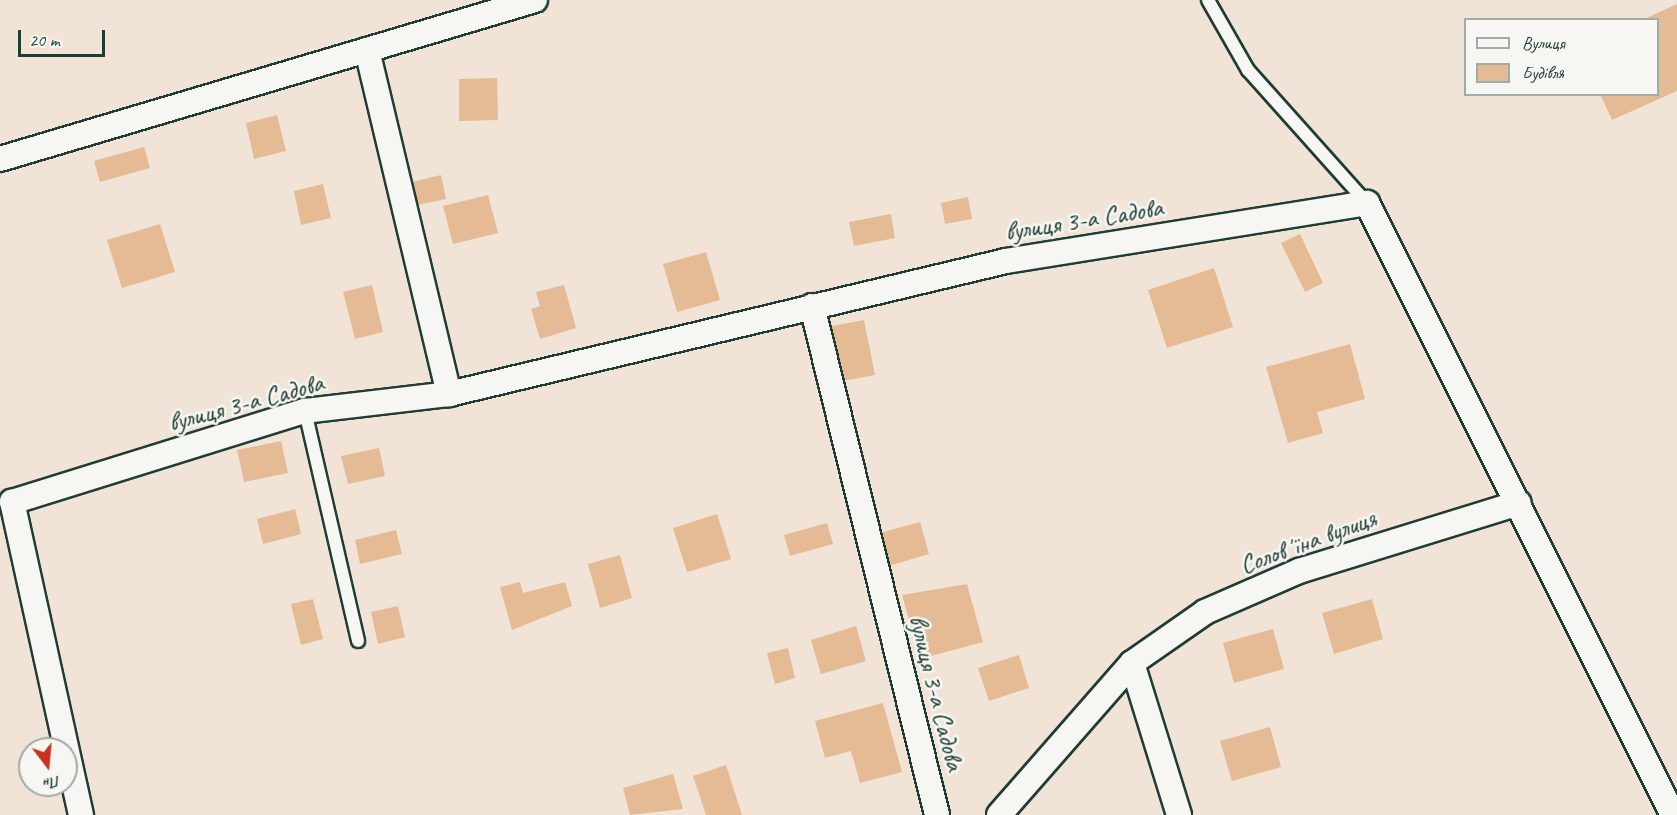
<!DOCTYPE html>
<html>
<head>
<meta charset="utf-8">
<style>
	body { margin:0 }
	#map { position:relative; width:1677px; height:815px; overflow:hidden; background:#f1e4d6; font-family:Caveat,sans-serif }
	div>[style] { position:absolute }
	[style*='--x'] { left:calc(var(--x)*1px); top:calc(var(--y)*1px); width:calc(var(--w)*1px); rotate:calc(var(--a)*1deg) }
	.building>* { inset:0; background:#e4bb94 }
	.roads { filter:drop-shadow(2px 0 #1f3d34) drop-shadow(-2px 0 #1f3d34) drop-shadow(0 2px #1f3d34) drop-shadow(0 -2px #1f3d34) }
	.service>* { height:12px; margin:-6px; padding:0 6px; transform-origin:6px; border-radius:6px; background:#f6f6f2 }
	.minor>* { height:24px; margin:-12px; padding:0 12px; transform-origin:12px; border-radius:12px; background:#f6f6f2 }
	span { translate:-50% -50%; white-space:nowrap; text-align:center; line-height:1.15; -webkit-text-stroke:5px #f6f6f2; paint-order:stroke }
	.street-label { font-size:26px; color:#1f3d34 }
	.legend { position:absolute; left:1464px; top:18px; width:195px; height:78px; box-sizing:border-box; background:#f6f6f2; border:2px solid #a0aca6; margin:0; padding:8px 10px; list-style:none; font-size:18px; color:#1f3d34 }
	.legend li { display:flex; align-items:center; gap:12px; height:30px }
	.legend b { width:30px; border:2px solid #a0aca6 }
	.north { position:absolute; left:18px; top:737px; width:60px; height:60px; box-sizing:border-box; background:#f6f6f2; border:2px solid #a0aca6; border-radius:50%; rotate:164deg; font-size:16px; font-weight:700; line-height:24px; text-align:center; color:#1f3d34 }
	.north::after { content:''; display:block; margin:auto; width:21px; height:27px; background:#c8321e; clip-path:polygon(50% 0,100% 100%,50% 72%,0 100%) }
	.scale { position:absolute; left:18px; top:30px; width:87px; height:27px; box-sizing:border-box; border:3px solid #1f3d34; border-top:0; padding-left:8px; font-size:18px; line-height:21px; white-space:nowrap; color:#1f3d34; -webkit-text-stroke:4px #f6f6f2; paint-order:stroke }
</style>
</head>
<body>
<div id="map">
	<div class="building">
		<i style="clip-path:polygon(1677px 4px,1677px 91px,1612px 120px,1600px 94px,1658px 94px,1658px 20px,1642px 20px)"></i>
		<i style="clip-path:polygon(497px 78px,498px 120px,459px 121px,459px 79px)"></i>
		<i style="clip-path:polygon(277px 115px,286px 151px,254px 159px,246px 123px)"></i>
		<i style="clip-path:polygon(144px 147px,150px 168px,100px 182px,94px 161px)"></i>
		<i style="clip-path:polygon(441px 175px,446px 199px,417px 205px,412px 182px)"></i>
		<i style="clip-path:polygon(323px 184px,331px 218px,301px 225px,294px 191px)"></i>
		<i style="clip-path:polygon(488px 195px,498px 233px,453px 244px,443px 206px)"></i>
		<i style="clip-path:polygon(968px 197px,972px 219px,945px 224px,941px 203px)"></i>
		<i style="clip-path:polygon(891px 214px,895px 238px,854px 246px,849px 222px)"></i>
		<i style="clip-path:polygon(160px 224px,175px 272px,122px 288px,107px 240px)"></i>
		<i style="clip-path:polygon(1300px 234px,1323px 283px,1305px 292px,1281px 243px)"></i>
		<i style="clip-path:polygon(706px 252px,720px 300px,677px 312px,663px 264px)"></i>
		<i style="clip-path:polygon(1214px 268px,1233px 327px,1167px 348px,1148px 290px)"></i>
		<i style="clip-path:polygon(372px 285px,383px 332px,355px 339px,343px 292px)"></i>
		<i style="clip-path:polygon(564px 285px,576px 328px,540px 339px,531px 309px,540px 306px,536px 292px)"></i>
		<i style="clip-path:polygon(864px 320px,875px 375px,838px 382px,827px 327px)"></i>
		<i style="clip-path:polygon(1350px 344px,1365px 399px,1317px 412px,1323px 433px,1288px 443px,1266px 367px)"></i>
		<i style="clip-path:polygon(281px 441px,288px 473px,244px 482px,237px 450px)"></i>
		<i style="clip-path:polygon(379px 448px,385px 476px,348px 484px,341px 456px)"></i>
		<i style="clip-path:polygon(295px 509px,301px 534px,263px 544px,257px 519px)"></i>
		<i style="clip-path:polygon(717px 514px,731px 559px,687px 572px,673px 528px)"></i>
		<i style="clip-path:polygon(920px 522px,929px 554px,885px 567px,876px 534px)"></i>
		<i style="clip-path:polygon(827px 523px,833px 544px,790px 556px,784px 535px)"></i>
		<i style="clip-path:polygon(396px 530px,402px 554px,360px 564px,355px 540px)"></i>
		<i style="clip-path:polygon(620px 555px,632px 598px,600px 608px,588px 564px)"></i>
		<i style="clip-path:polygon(520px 582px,523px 593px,565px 582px,572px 606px,512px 630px,500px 587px)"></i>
		<i style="clip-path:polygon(967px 584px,983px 642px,920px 659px,902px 595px)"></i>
		<i style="clip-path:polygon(313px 599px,323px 639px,301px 645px,291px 604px)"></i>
		<i style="clip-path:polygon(1372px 599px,1383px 639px,1334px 654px,1322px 613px)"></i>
		<i style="clip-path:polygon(398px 606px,405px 637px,378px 644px,371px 612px)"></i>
		<i style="clip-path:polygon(856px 626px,866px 661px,821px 674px,811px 640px)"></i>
		<i style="clip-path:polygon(1273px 629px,1284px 669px,1234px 683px,1223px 643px)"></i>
		<i style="clip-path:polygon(788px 648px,795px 678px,775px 684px,767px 653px)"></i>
		<i style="clip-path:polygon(1019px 655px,1029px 688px,989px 701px,978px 668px)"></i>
		<i style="clip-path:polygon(883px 703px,902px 772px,860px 783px,851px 751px,825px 758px,815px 721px)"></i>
		<i style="clip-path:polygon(1270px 727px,1281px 767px,1232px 781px,1220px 741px)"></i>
		<i style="clip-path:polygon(726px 765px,742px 815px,706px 815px,693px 776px)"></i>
		<i style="clip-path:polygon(673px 774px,683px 809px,630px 815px,623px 788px)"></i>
	</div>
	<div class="roads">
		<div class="service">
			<i style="--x:1208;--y:0;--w:81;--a:60.3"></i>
			<i style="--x:1248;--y:70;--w:178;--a:48.2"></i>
			<i style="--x:305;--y:411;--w:236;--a:77"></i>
		</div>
		<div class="minor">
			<i style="--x:367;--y:50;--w:354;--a:76.6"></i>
			<i style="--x:0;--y:159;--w:558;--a:-16.55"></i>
			<i style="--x:812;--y:306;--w:524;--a:76.2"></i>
			<i style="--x:1132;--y:663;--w:159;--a:72.8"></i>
			<i style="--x:81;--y:815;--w:321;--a:-102.4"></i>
			<i style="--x:12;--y:502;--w:307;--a:-17.3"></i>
			<i style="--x:305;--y:411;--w:145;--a:-6.7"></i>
			<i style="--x:449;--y:394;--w:573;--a:-13.43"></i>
			<i style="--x:1006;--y:261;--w:366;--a:-9.1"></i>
			<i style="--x:1367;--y:203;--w:684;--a:63.43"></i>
			<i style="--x:999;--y:815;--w:202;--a:-48.8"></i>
			<i style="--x:1132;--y:663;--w:89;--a:-34.9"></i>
			<i style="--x:1205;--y:612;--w:103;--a:-23.6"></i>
			<i style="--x:1299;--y:571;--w:230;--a:-17.2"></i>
		</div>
	</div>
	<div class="street-label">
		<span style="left:1084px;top:220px;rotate:-9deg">вулиця 3-а Садова</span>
		<span style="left:246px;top:403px;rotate:-15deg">вулиця 3-а Садова</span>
		<span style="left:1308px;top:542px;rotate:-20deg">Соловʼїна вулиця</span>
		<span style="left:936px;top:693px;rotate:76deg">вулиця 3-а Садова</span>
	</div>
	<ul class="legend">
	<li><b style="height:8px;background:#f6f6f2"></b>Вулиця</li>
	<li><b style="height:16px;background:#e4bb94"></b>Будівля</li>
	</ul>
	<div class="north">Пн</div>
	<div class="scale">20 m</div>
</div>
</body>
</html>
